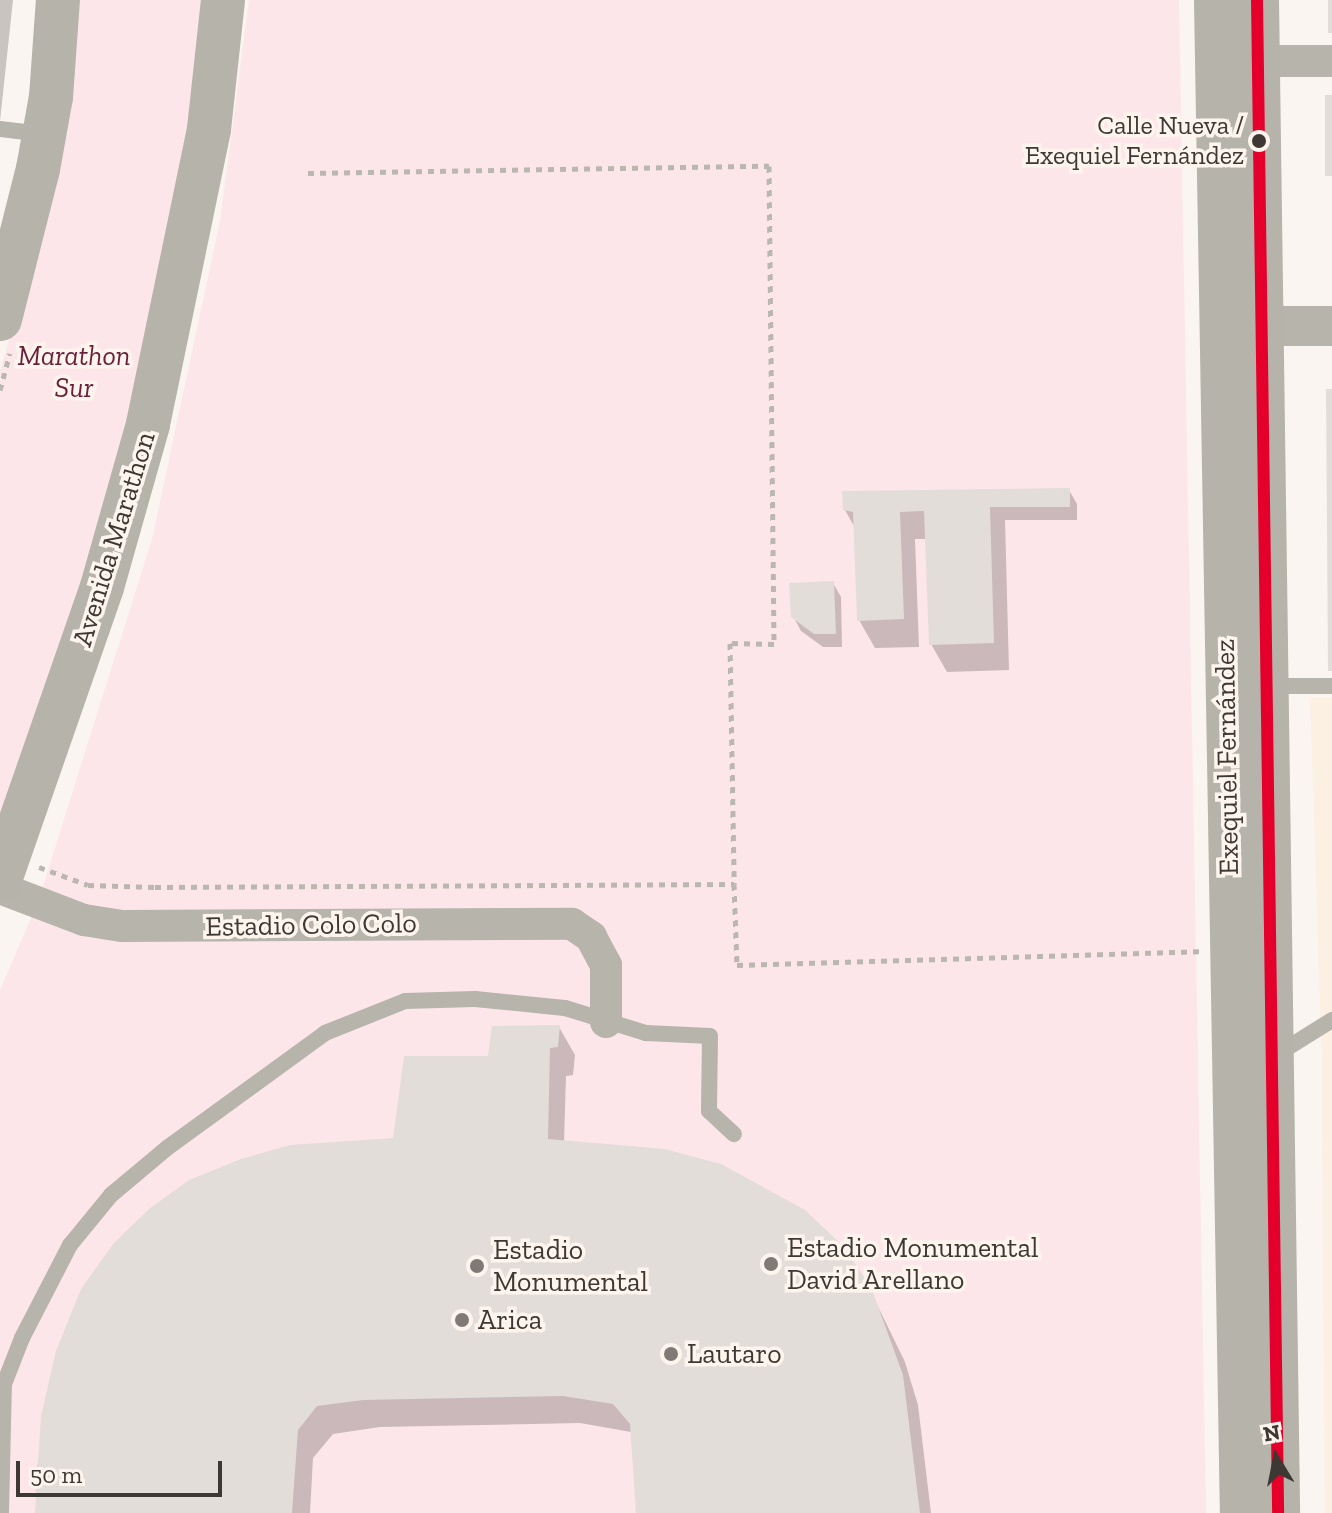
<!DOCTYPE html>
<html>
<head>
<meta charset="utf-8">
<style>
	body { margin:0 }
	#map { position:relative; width:1332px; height:1513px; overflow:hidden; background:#faf5f0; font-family:"Zilla Slab",serif }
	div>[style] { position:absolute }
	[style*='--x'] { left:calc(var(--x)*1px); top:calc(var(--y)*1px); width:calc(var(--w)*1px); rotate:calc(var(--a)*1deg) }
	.built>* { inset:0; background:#fcf0e2 }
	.green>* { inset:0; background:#fde6e9 }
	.shadow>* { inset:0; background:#0003 }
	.building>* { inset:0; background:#e2ddd9 }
	.path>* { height:5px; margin-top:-2.5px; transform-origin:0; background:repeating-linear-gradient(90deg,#b9b7b0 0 6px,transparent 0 12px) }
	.service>* { height:16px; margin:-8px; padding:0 8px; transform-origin:8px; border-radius:8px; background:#b6b4ab }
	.minor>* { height:32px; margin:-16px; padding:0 16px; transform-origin:16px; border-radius:16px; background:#b6b4ab }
	.tertiary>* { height:40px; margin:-20px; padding:0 20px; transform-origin:20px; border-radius:20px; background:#b6b4ab }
	.secondary>* { height:44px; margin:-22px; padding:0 22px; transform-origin:22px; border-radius:22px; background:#b5b3aa }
	.bus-1>* { height:12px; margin:-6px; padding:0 6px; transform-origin:6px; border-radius:6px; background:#e4002b }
	.dots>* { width:22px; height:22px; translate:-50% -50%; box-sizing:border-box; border:4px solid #fdf5ed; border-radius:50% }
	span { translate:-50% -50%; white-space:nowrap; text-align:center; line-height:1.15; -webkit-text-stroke:7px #fdf5ed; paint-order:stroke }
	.bus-label { font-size:26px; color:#3d3833 }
	.right { translate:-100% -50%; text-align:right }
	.park-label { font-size:28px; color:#6b1f3b; font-style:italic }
	.street-label { font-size:28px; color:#3d3833 }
	.poi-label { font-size:28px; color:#3d3833 }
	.left { translate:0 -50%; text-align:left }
	.north { position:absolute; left:1236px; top:1417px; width:80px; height:80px; -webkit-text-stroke:6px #fdf5ed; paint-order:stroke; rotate:350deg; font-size:22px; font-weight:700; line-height:32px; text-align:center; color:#3d3833 }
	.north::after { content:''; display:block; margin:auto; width:28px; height:36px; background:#3d3833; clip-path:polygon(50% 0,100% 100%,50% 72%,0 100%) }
	.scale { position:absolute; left:16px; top:1461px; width:206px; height:36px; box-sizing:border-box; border:4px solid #3d3833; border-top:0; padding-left:10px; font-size:24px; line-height:28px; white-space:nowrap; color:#3d3833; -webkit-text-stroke:6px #fdf5ed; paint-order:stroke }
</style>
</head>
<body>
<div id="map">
	<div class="built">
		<i style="clip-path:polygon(1310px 698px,1332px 698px,1332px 1513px,1325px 1513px,1321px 1032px)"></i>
	</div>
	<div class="green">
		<i style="clip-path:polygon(75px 0,212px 0,135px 437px,0 847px,0 371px,24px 286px)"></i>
		<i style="clip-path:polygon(249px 0,1179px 0,1206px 1513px,0 1513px,0 990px,38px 902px,152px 539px,220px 221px)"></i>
	</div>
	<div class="shadow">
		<i style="clip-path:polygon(0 0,13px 0,0 121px)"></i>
		<i style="clip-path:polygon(1069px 490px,1077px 504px,1077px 520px,1005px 520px,1009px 670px,947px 672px,931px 644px,927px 539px,915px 539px,919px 647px,875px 648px,859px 620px,855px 528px,845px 510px)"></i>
		<i style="clip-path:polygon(833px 583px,841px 597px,842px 647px,823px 647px,801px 631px,793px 616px)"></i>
		<i style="clip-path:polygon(559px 1027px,575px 1055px,573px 1075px,566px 1076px,564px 1142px,869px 1288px,905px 1362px,918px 1405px,931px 1513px,637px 1513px,631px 1432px,580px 1423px,380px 1427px,333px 1434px,313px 1458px,310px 1513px,37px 1513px,36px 1474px,58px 1351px,395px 1140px,490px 1058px)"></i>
	</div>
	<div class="building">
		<i style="clip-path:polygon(1328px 0,1332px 0,1332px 33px,1328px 33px)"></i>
		<i style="clip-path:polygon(1325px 95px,1332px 95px,1332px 176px,1325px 176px)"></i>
		<i style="clip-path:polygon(1326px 389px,1332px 389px,1332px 671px,1328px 671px)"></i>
		<i style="clip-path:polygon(1070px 488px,1070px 507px,990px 507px,994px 643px,929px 645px,924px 511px,900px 512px,904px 619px,857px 621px,853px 512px,843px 510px,842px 491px)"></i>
		<i style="clip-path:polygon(834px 581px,836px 634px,814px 634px,791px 617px,789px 583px)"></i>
		<i style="clip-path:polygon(560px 1025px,558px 1047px,550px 1048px,548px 1139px,665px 1149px,721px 1164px,805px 1210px,843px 1246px,871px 1287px,903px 1375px,920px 1513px,636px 1513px,630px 1424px,613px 1404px,563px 1396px,363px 1400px,317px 1406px,298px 1430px,292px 1513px,35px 1513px,41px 1416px,56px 1351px,81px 1289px,113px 1244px,149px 1209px,189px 1180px,241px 1159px,290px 1145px,393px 1138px,404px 1056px,488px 1056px,492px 1026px)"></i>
	</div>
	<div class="path">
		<i style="--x:308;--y:173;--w:461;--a:-0.9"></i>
		<i style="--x:769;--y:166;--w:478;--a:89.4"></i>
		<i style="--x:774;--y:644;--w:44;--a:-178.7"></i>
		<i style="--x:730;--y:643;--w:241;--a:89"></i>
		<i style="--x:0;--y:390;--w:38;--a:-75"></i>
		<i style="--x:39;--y:867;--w:52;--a:20.2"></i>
		<i style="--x:88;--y:885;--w:67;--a:1.7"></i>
		<i style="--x:155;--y:887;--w:579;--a:-0.3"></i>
		<i style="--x:734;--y:884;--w:81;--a:87.9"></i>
		<i style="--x:737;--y:965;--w:463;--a:-1.7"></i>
	</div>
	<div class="service">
		<i style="--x:0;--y:129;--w:42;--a:6.8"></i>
		<i style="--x:1270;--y:686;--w:62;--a:0"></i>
		<i style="--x:1276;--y:1055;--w:66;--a:-32"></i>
		<i style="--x:1;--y:1513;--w:129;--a:-88.7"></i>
		<i style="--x:4;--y:1384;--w:49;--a:-68.6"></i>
		<i style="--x:22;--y:1338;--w:105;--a:-62.7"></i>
		<i style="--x:70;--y:1245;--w:65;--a:-50.6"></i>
		<i style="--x:111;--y:1195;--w:73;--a:-40"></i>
		<i style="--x:167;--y:1148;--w:195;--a:-36"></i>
		<i style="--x:325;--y:1033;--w:86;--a:-21.8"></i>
		<i style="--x:405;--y:1001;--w:70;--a:-1.6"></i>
		<i style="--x:475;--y:999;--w:90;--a:5.7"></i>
		<i style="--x:565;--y:1008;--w:85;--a:17.2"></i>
		<i style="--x:646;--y:1033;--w:64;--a:2.7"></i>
		<i style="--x:710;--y:1036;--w:75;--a:90.8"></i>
		<i style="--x:709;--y:1111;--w:34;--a:43"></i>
	</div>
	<div class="minor">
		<i style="--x:1257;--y:61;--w:75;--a:0"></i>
		<i style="--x:0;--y:888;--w:90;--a:20.9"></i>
		<i style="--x:84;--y:920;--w:39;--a:9"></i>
		<i style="--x:123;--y:926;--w:449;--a:-0.3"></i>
		<i style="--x:572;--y:924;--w:23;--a:34"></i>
		<i style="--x:591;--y:937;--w:32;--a:62"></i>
		<i style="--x:606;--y:965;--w:57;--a:90"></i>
	</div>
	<div class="tertiary">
		<i style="--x:1258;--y:326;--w:74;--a:0"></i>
	</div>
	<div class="secondary">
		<i style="--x:1216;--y:0;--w:1513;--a:89.02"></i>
		<i style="--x:1257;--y:0;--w:1513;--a:89.2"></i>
		<i style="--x:0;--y:319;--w:155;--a:-75.8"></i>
		<i style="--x:38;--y:169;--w:73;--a:-79.8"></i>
		<i style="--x:51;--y:97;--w:97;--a:-85.9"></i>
		<i style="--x:0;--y:880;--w:310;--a:-70.8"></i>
		<i style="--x:102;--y:587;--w:169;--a:-74.2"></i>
		<i style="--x:148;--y:424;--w:301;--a:-78.3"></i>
		<i style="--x:209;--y:129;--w:130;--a:-83.8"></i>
	</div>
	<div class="bus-1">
		<i style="--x:1257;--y:0;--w:1513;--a:89.2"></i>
	</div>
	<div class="dots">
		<i style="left:1259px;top:141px;background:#3d3833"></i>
		<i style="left:771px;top:1264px;background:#7f7a75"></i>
		<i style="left:477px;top:1266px;background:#7f7a75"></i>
		<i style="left:462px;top:1320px;background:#7f7a75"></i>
		<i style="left:671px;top:1354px;background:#7f7a75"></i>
	</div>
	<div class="bus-label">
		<span class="right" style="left:1244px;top:141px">Calle Nueva /<br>Exequiel Fernández</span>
	</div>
	<div class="park-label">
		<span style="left:74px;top:372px">Marathon<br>Sur</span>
	</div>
	<div class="street-label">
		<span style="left:114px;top:539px;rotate:-73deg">Avenida Marathon</span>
		<span style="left:1227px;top:757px;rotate:-91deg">Exequiel Fernández</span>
		<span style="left:311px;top:925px;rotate:-1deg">Estadio Colo Colo</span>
	</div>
	<div class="poi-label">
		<span class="left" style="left:787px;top:1264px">Estadio Monumental<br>David Arellano</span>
		<span class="left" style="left:493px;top:1266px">Estadio<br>Monumental</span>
		<span class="left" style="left:478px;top:1320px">Arica</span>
		<span class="left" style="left:687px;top:1354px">Lautaro</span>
	</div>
	<div class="north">N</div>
	<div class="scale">50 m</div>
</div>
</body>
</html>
